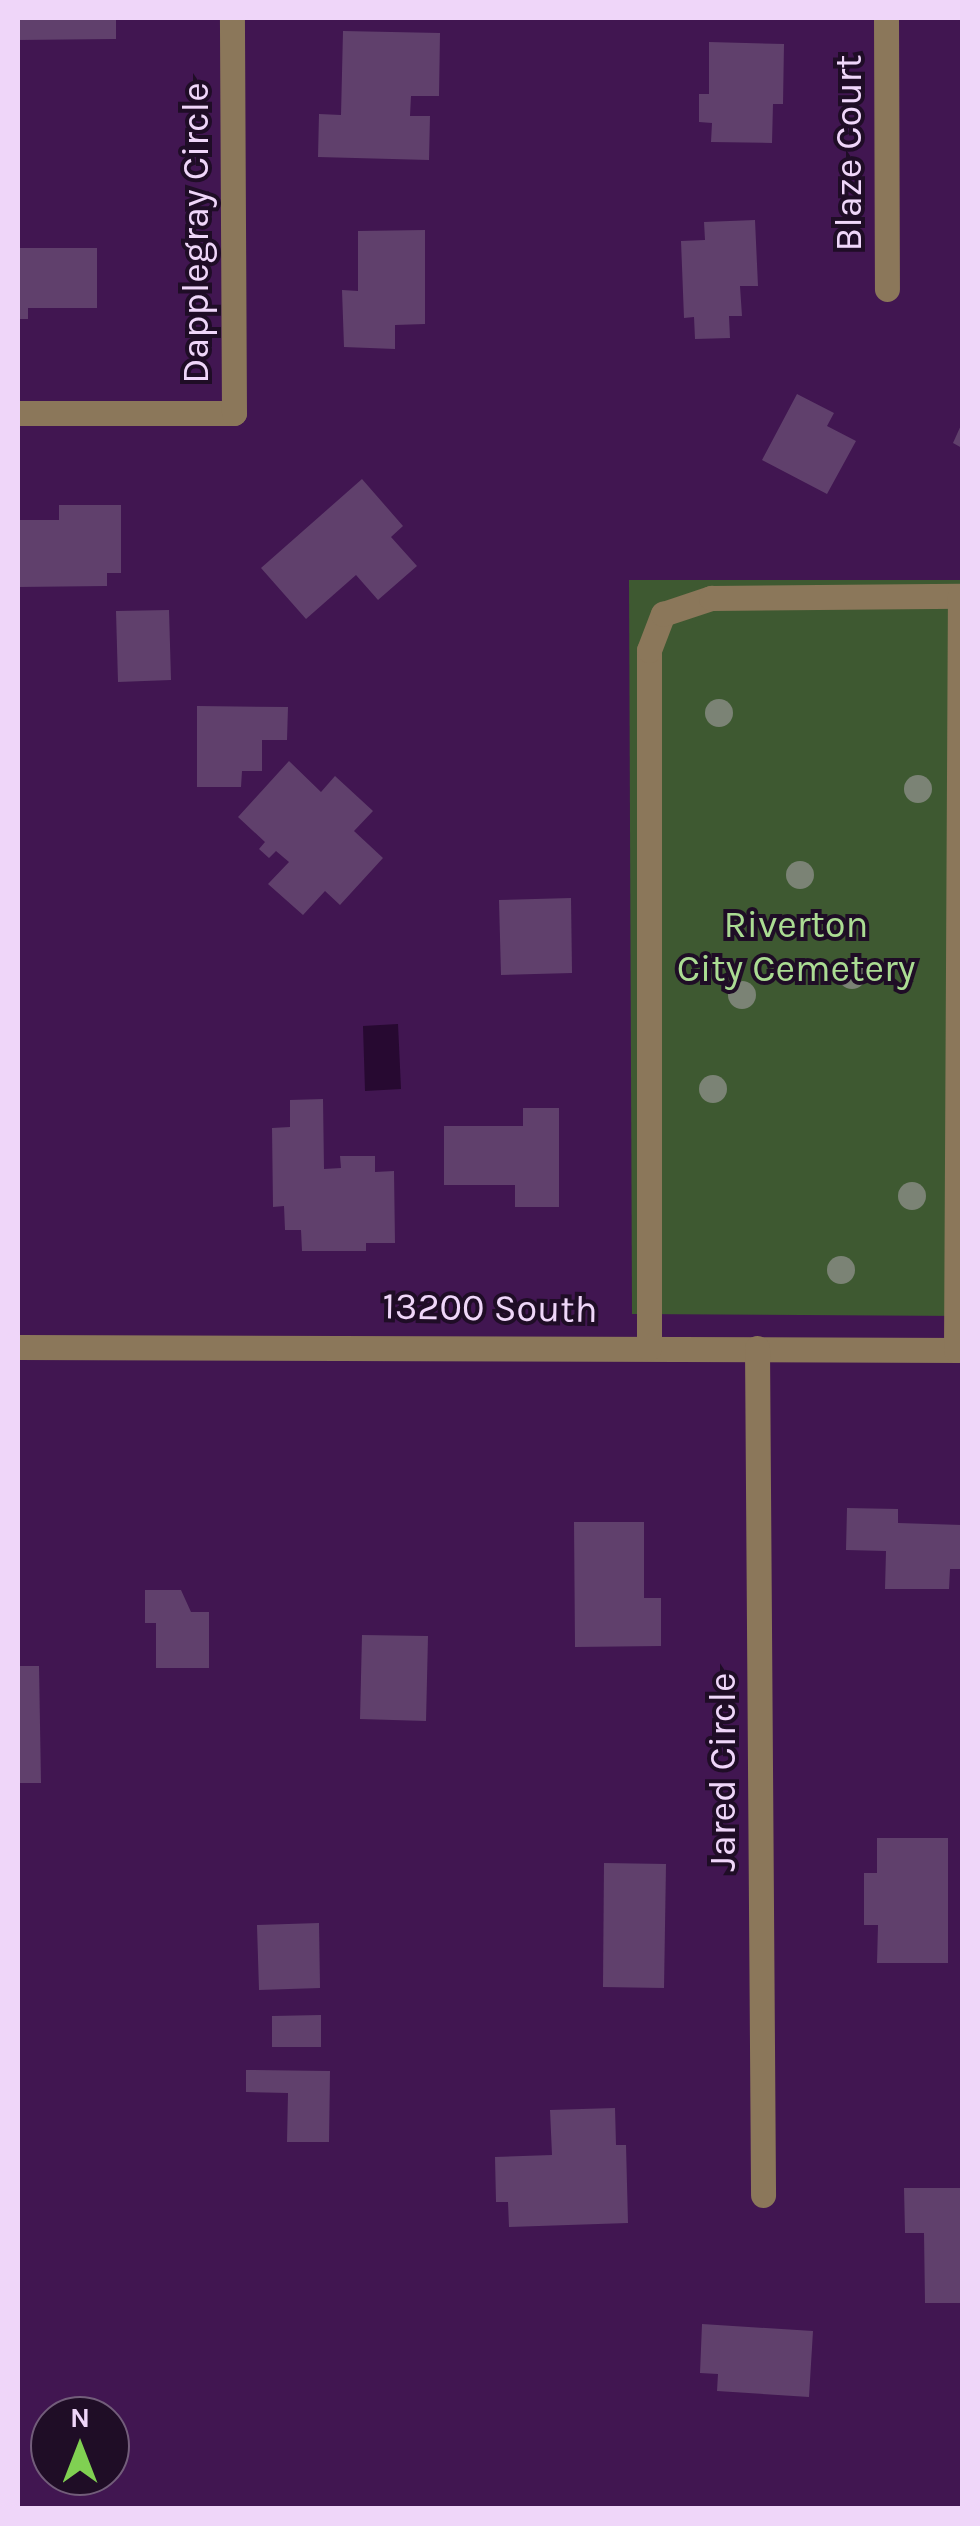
<!DOCTYPE html>
<html>
<head>
<meta charset="utf-8">
<style>
	body { margin:0 }
	#map { position:relative; width:980px; height:2526px; overflow:hidden; background:#411651; font-family:Karla,sans-serif }
	div>[style] { position:absolute }
	[style*='--x'] { left:calc(var(--x)*1px); top:calc(var(--y)*1px); width:calc(var(--w)*1px); rotate:calc(var(--a)*1deg) }
	.green>* { inset:0; background:#3e5931 }
	.water>* { inset:0; background:#270931 }
	.building>* { inset:0; background:#60406c }
	.minor>* { height:25px; margin:-12.5px; padding:0 12.5px; transform-origin:12.5px; border-radius:12.5px; background:#8b775a }
	.trees>* { width:28px; height:28px; margin:-14px; border-radius:50%; background:#7b8375 }
	span { translate:-50% -50%; white-space:nowrap; text-align:center; line-height:1.15; -webkit-text-stroke:8px #1f0d26; paint-order:stroke }
	.street-label { font-size:38px; color:#efd6f9 }
	.park-label { font-size:38px; color:#abdc93 }
	.frame { position:absolute; inset:0; border:20px solid #efd6f9; pointer-events:none }
	.north { position:absolute; left:30px; top:2396px; width:100px; height:100px; box-sizing:border-box; background:#1f0d26; border:2px solid #725d7a; border-radius:50%; rotate:0deg; font-size:28px; font-weight:700; line-height:40px; text-align:center; color:#efd6f9 }
	.north::after { content:''; display:block; margin:auto; width:35px; height:45px; background:#80d052; clip-path:polygon(50% 0,100% 100%,50% 72%,0 100%) }
</style>
</head>
<body>
<div id="map">
	<div class="green">
		<i style="clip-path:polygon(629px 580px,962px 580px,962px 1316px,632px 1314px)"></i>
	</div>
	<div class="water">
		<i style="clip-path:polygon(398px 1024px,401px 1089px,365px 1091px,363px 1026px)"></i>
	</div>
	<div class="building">
		<i style="clip-path:polygon(18px 18px,116px 18px,116px 39px,18px 40px)"></i>
		<i style="clip-path:polygon(343px 31px,440px 33px,439px 96px,411px 96px,410px 116px,430px 116px,429px 160px,318px 157px,319px 114px,341px 115px)"></i>
		<i style="clip-path:polygon(709px 42px,784px 44px,783px 104px,773px 104px,772px 143px,711px 142px,712px 123px,699px 122px,699px 94px,709px 94px)"></i>
		<i style="clip-path:polygon(755px 220px,758px 286px,740px 286px,742px 316px,729px 316px,730px 338px,695px 339px,694px 317px,684px 318px,681px 241px,705px 240px,704px 222px)"></i>
		<i style="clip-path:polygon(425px 230px,425px 324px,395px 325px,395px 349px,344px 347px,342px 290px,358px 291px,358px 231px)"></i>
		<i style="clip-path:polygon(18px 248px,97px 248px,97px 308px,28px 308px,28px 319px,18px 319px)"></i>
		<i style="clip-path:polygon(797px 394px,834px 413px,827px 426px,856px 441px,827px 494px,762px 460px)"></i>
		<i style="clip-path:polygon(962px 423px,962px 448px,953px 443px)"></i>
		<i style="clip-path:polygon(362px 479px,403px 526px,391px 537px,417px 566px,378px 600px,356px 575px,306px 619px,261px 568px)"></i>
		<i style="clip-path:polygon(59px 505px,121px 505px,121px 573px,107px 573px,107px 586px,18px 587px,18px 520px,59px 520px)"></i>
		<i style="clip-path:polygon(169px 610px,171px 680px,118px 682px,116px 611px)"></i>
		<i style="clip-path:polygon(197px 706px,288px 707px,287px 740px,262px 740px,262px 771px,242px 771px,241px 787px,197px 787px)"></i>
		<i style="clip-path:polygon(289px 761px,321px 792px,335px 776px,373px 811px,354px 831px,383px 858px,340px 905px,325px 891px,303px 915px,268px 884px,289px 862px,276px 851px,269px 858px,259px 849px,265px 842px,238px 817px)"></i>
		<i style="clip-path:polygon(571px 898px,572px 973px,501px 975px,499px 900px)"></i>
		<i style="clip-path:polygon(323px 1099px,324px 1169px,341px 1168px,340px 1156px,375px 1156px,375px 1172px,394px 1171px,395px 1243px,366px 1243px,366px 1251px,302px 1251px,301px 1230px,285px 1230px,284px 1206px,273px 1207px,272px 1128px,290px 1127px,290px 1100px)"></i>
		<i style="clip-path:polygon(523px 1108px,559px 1108px,559px 1207px,515px 1207px,515px 1185px,444px 1185px,444px 1126px,523px 1126px)"></i>
		<i style="clip-path:polygon(847px 1508px,898px 1509px,898px 1523px,962px 1525px,962px 1569px,950px 1569px,949px 1589px,885px 1589px,886px 1551px,846px 1550px)"></i>
		<i style="clip-path:polygon(574px 1522px,644px 1522px,644px 1598px,661px 1598px,661px 1646px,575px 1647px)"></i>
		<i style="clip-path:polygon(145px 1590px,181px 1590px,191px 1612px,209px 1612px,209px 1668px,156px 1668px,156px 1623px,145px 1623px)"></i>
		<i style="clip-path:polygon(362px 1635px,428px 1636px,426px 1721px,360px 1719px)"></i>
		<i style="clip-path:polygon(18px 1666px,39px 1666px,41px 1783px,18px 1783px)"></i>
		<i style="clip-path:polygon(877px 1838px,948px 1838px,948px 1963px,877px 1963px,878px 1925px,864px 1925px,864px 1873px,877px 1873px)"></i>
		<i style="clip-path:polygon(604px 1863px,666px 1864px,664px 1988px,603px 1987px)"></i>
		<i style="clip-path:polygon(319px 1923px,320px 1988px,259px 1990px,257px 1925px)"></i>
		<i style="clip-path:polygon(321px 2015px,321px 2047px,272px 2047px,272px 2016px)"></i>
		<i style="clip-path:polygon(246px 2070px,330px 2071px,329px 2142px,287px 2142px,288px 2093px,246px 2092px)"></i>
		<i style="clip-path:polygon(615px 2108px,616px 2145px,626px 2145px,628px 2223px,509px 2227px,508px 2202px,496px 2202px,495px 2157px,552px 2155px,550px 2110px)"></i>
		<i style="clip-path:polygon(904px 2188px,962px 2188px,962px 2303px,925px 2303px,924px 2233px,905px 2233px)"></i>
		<i style="clip-path:polygon(702px 2324px,813px 2331px,809px 2397px,717px 2391px,718px 2374px,700px 2373px)"></i>
	</div>
	<div class="minor">
		<i style="--x:886;--y:18;--w:271;--a:89.8"></i>
		<i style="--x:18;--y:413;--w:216;--a:0"></i>
		<i style="--x:234;--y:413;--w:395;--a:-90.3"></i>
		<i style="--x:18;--y:1347;--w:944;--a:0.18"></i>
		<i style="--x:649;--y:1348;--w:698;--a:-90"></i>
		<i style="--x:649;--y:650;--w:39;--a:-69"></i>
		<i style="--x:663;--y:614;--w:51;--a:-18.4"></i>
		<i style="--x:711;--y:598;--w:251;--a:-0.5"></i>
		<i style="--x:757;--y:1348;--w:847;--a:89.59"></i>
		<i style="--x:956;--y:1350;--w:754;--a:-89.7"></i>
	</div>
	<div class="trees">
		<i style="left:719px;top:713px"></i>
		<i style="left:918px;top:789px"></i>
		<i style="left:800px;top:875px"></i>
		<i style="left:852px;top:975px"></i>
		<i style="left:742px;top:995px"></i>
		<i style="left:713px;top:1089px"></i>
		<i style="left:912px;top:1196px"></i>
		<i style="left:841px;top:1270px"></i>
	</div>
	<div class="street-label">
		<span style="left:849px;top:153px;rotate:-90deg">Blaze Court</span>
		<span style="left:196px;top:233px;rotate:-90deg">Dapplegray Circle</span>
		<span style="left:490px;top:1308px;rotate:1deg">13200 South</span>
		<span style="left:723px;top:1772px;rotate:-90deg">Jared Circle</span>
	</div>
	<div class="park-label">
		<span style="left:796px;top:947px">Riverton<br>City Cemetery</span>
	</div>
	<div class="frame"></div>
	<div class="north">N</div>
</div>
</body>
</html>
